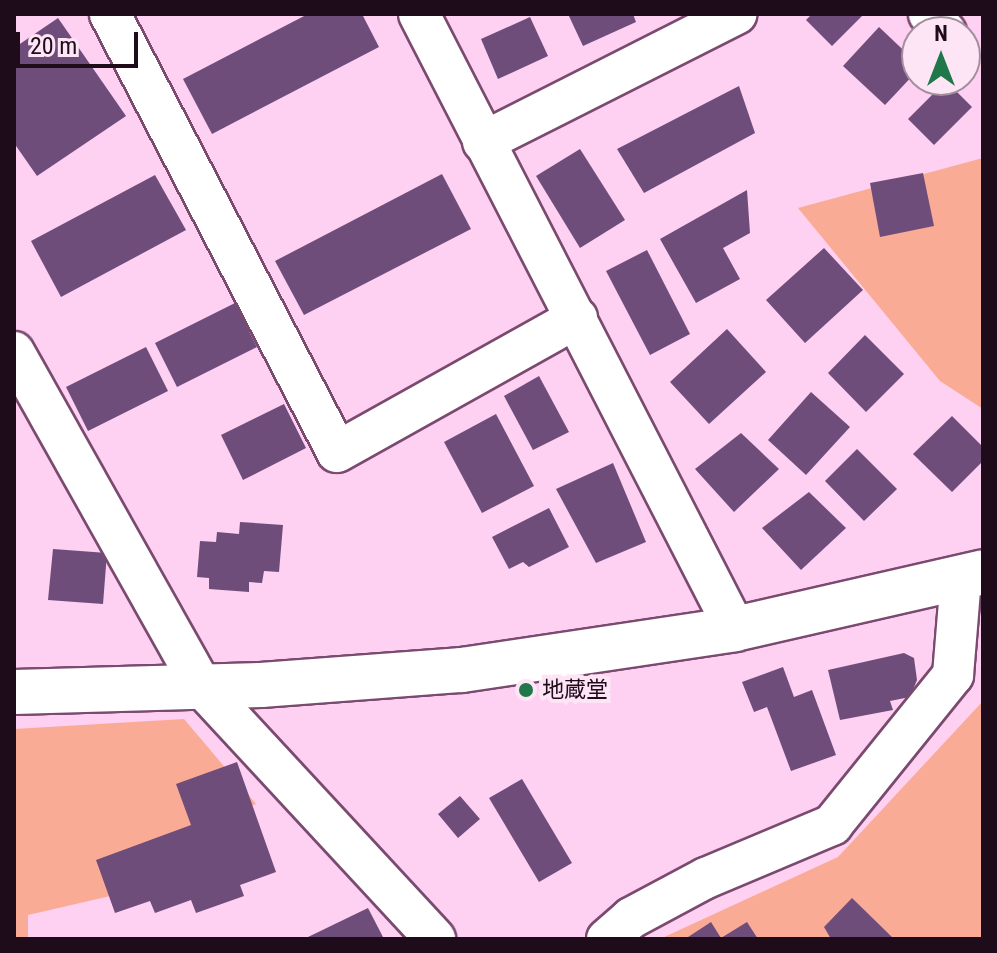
<!DOCTYPE html>
<html>
<head>
<meta charset="utf-8">
<style>
	body { margin:0 }
	#map { position:relative; width:997px; height:953px; overflow:hidden; background:#fed0f1; font-family:"Roboto Condensed","Noto Sans JP",sans-serif }
	div>[style] { position:absolute }
	[style*='--x'] { left:calc(var(--x)*1px); top:calc(var(--y)*1px); width:calc(var(--w)*1px); rotate:calc(var(--a)*1deg) }
	.green>* { inset:0; background:#faab95 }
	.building>* { inset:0; background:#6e4d7b }
	.roads { filter:drop-shadow(2px 0 #7a4a6f) drop-shadow(-2px 0 #7a4a6f) drop-shadow(0 2px #7a4a6f) drop-shadow(0 -2px #7a4a6f) }
	.street>* { height:40px; margin:-20px; padding:0 20px; transform-origin:20px; border-radius:20px; background:#fff }
	.secondary>* { height:44px; margin:-22px; padding:0 22px; transform-origin:22px; border-radius:22px; background:#fff }
	.dots>* { width:22px; height:22px; translate:-50% -50%; box-sizing:border-box; border:4px solid #fde5f6; border-radius:50% }
	span { translate:-50% -50%; white-space:nowrap; text-align:center; line-height:1.15; -webkit-text-stroke:8px #fde5f6; paint-order:stroke }
	.poi-label { font-size:22px; color:#1f0c1b }
	.left { translate:0 -50%; text-align:left }
	.frame { position:absolute; inset:0; border:16px solid #1f0c1b; pointer-events:none }
	.north { position:absolute; left:901px; top:16px; width:80px; height:80px; box-sizing:border-box; background:#fde5f6; border:2px solid #a48e9e; border-radius:50%; rotate:0deg; font-size:22px; font-weight:700; line-height:32px; text-align:center; color:#1f0c1b }
	.north::after { content:''; display:block; margin:auto; width:28px; height:36px; background:#1f774a; clip-path:polygon(50% 0,100% 100%,50% 72%,0 100%) }
	.scale { position:absolute; left:16px; top:32px; width:122px; height:36px; box-sizing:border-box; border:4px solid #1f0c1b; border-top:0; padding-left:10px; font-size:24px; line-height:28px; white-space:nowrap; color:#1f0c1b; -webkit-text-stroke:6px #fde5f6; paint-order:stroke }
</style>
</head>
<body>
<div id="map">
	<div class="green">
		<i style="clip-path:polygon(983px 158px,983px 409px,940px 381px,798px 208px)"></i>
		<i style="clip-path:polygon(983px 701px,983px 939px,660px 939px,838px 857px)"></i>
		<i style="clip-path:polygon(184px 719px,256px 804px,142px 849px,145px 888px,28px 915px,28px 939px,14px 939px,14px 729px)"></i>
	</div>
	<div class="building">
		<i style="clip-path:polygon(308px 14px,362px 14px,379px 47px,212px 134px,183px 79px)"></i>
		<i style="clip-path:polygon(568px 14px,633px 14px,636px 22px,583px 46px)"></i>
		<i style="clip-path:polygon(812px 14px,864px 14px,832px 46px,806px 20px)"></i>
		<i style="clip-path:polygon(530px 17px,548px 56px,498px 79px,481px 39px)"></i>
		<i style="clip-path:polygon(58px 18px,126px 116px,37px 176px,14px 143px,14px 48px)"></i>
		<i style="clip-path:polygon(879px 27px,917px 63px,917px 71px,885px 105px,843px 66px)"></i>
		<i style="clip-path:polygon(946px 81px,972px 107px,934px 145px,908px 119px)"></i>
		<i style="clip-path:polygon(739px 86px,755px 133px,644px 193px,617px 149px)"></i>
		<i style="clip-path:polygon(580px 149px,625px 220px,580px 248px,536px 176px)"></i>
		<i style="clip-path:polygon(923px 173px,934px 226px,880px 237px,870px 183px)"></i>
		<i style="clip-path:polygon(442px 174px,471px 229px,304px 315px,275px 261px)"></i>
		<i style="clip-path:polygon(155px 175px,186px 230px,61px 297px,31px 241px)"></i>
		<i style="clip-path:polygon(747px 190px,750px 233px,723px 248px,740px 279px,696px 303px,660px 239px)"></i>
		<i style="clip-path:polygon(824px 248px,863px 290px,805px 343px,766px 300px)"></i>
		<i style="clip-path:polygon(647px 250px,690px 334px,650px 355px,606px 271px)"></i>
		<i style="clip-path:polygon(235px 303px,257px 347px,177px 387px,155px 343px)"></i>
		<i style="clip-path:polygon(727px 329px,766px 372px,709px 424px,670px 382px)"></i>
		<i style="clip-path:polygon(865px 335px,904px 374px,866px 412px,828px 373px)"></i>
		<i style="clip-path:polygon(146px 347px,168px 391px,88px 431px,66px 387px)"></i>
		<i style="clip-path:polygon(539px 376px,569px 432px,533px 450px,504px 396px)"></i>
		<i style="clip-path:polygon(811px 392px,850px 427px,806px 475px,768px 440px)"></i>
		<i style="clip-path:polygon(284px 404px,306px 448px,243px 480px,221px 435px)"></i>
		<i style="clip-path:polygon(496px 414px,534px 486px,482px 513px,444px 442px)"></i>
		<i style="clip-path:polygon(952px 416px,983px 447px,983px 461px,952px 492px,913px 454px)"></i>
		<i style="clip-path:polygon(741px 433px,779px 469px,734px 512px,695px 469px)"></i>
		<i style="clip-path:polygon(857px 449px,897px 489px,864px 521px,825px 481px)"></i>
		<i style="clip-path:polygon(613px 463px,646px 542px,596px 563px,556px 489px)"></i>
		<i style="clip-path:polygon(809px 492px,846px 528px,801px 570px,762px 528px)"></i>
		<i style="clip-path:polygon(549px 508px,569px 547px,529px 567px,523px 562px,509px 569px,492px 537px)"></i>
		<i style="clip-path:polygon(240px 522px,283px 525px,279px 572px,264px 571px,262px 583px,249px 582px,249px 592px,209px 589px,209px 578px,197px 577px,200px 541px,216px 542px,217px 532px,239px 534px)"></i>
		<i style="clip-path:polygon(53px 549px,107px 553px,103px 604px,48px 600px)"></i>
		<i style="clip-path:polygon(904px 653px,914px 658px,917px 680px,910px 697px,890px 701px,893px 710px,840px 720px,828px 670px)"></i>
		<i style="clip-path:polygon(783px 667px,794px 697px,812px 690px,836px 755px,791px 771px,767px 707px,754px 712px,742px 682px)"></i>
		<i style="clip-path:polygon(237px 762px,276px 872px,240px 885px,244px 896px,196px 913px,191px 900px,155px 913px,150px 901px,115px 913px,96px 860px,191px 825px,176px 784px)"></i>
		<i style="clip-path:polygon(522px 779px,572px 863px,539px 882px,489px 798px)"></i>
		<i style="clip-path:polygon(460px 796px,480px 819px,458px 838px,438px 814px)"></i>
		<i style="clip-path:polygon(852px 898px,894px 939px,831px 939px,824px 927px)"></i>
		<i style="clip-path:polygon(368px 908px,383px 937px,309px 939px,308px 937px)"></i>
		<i style="clip-path:polygon(711px 922px,721px 938px,747px 922px,758px 939px,685px 939px)"></i>
	</div>
	<div class="roads">
		<div class="street">
			<i style="--x:110;--y:14;--w:493;--a:62.6"></i>
			<i style="--x:337;--y:452;--w:275;--a:-29.2"></i>
			<i style="--x:419;--y:14;--w:691;--a:62.8"></i>
			<i style="--x:929;--y:14;--w:25;--a:47"></i>
			<i style="--x:483;--y:142;--w:284;--a:-26.8"></i>
			<i style="--x:14;--y:352;--w:384;--a:60.7"></i>
			<i style="--x:202;--y:687;--w:343;--a:47.2"></i>
			<i style="--x:607;--y:939;--w:32;--a:-41"></i>
			<i style="--x:631;--y:918;--w:85;--a:-28.1"></i>
			<i style="--x:706;--y:878;--w:137;--a:-22.8"></i>
			<i style="--x:832;--y:825;--w:193;--a:-51.1"></i>
			<i style="--x:953;--y:675;--w:98;--a:-85.3"></i>
		</div>
		<div class="secondary">
			<i style="--x:14;--y:692;--w:247;--a:-1.6"></i>
			<i style="--x:261;--y:685;--w:202;--a:-4.3"></i>
			<i style="--x:462;--y:670;--w:276;--a:-8.5"></i>
			<i style="--x:735;--y:629;--w:254;--a:-12.9"></i>
		</div>
	</div>
	<div class="dots">
		<i style="left:526px;top:690px;background:#1f774a"></i>
	</div>
	<div class="poi-label">
		<span class="left" style="left:542px;top:690px">地蔵堂</span>
	</div>
	<div class="frame"></div>
	<div class="north">N</div>
	<div class="scale">20 m</div>
</div>
</body>
</html>
